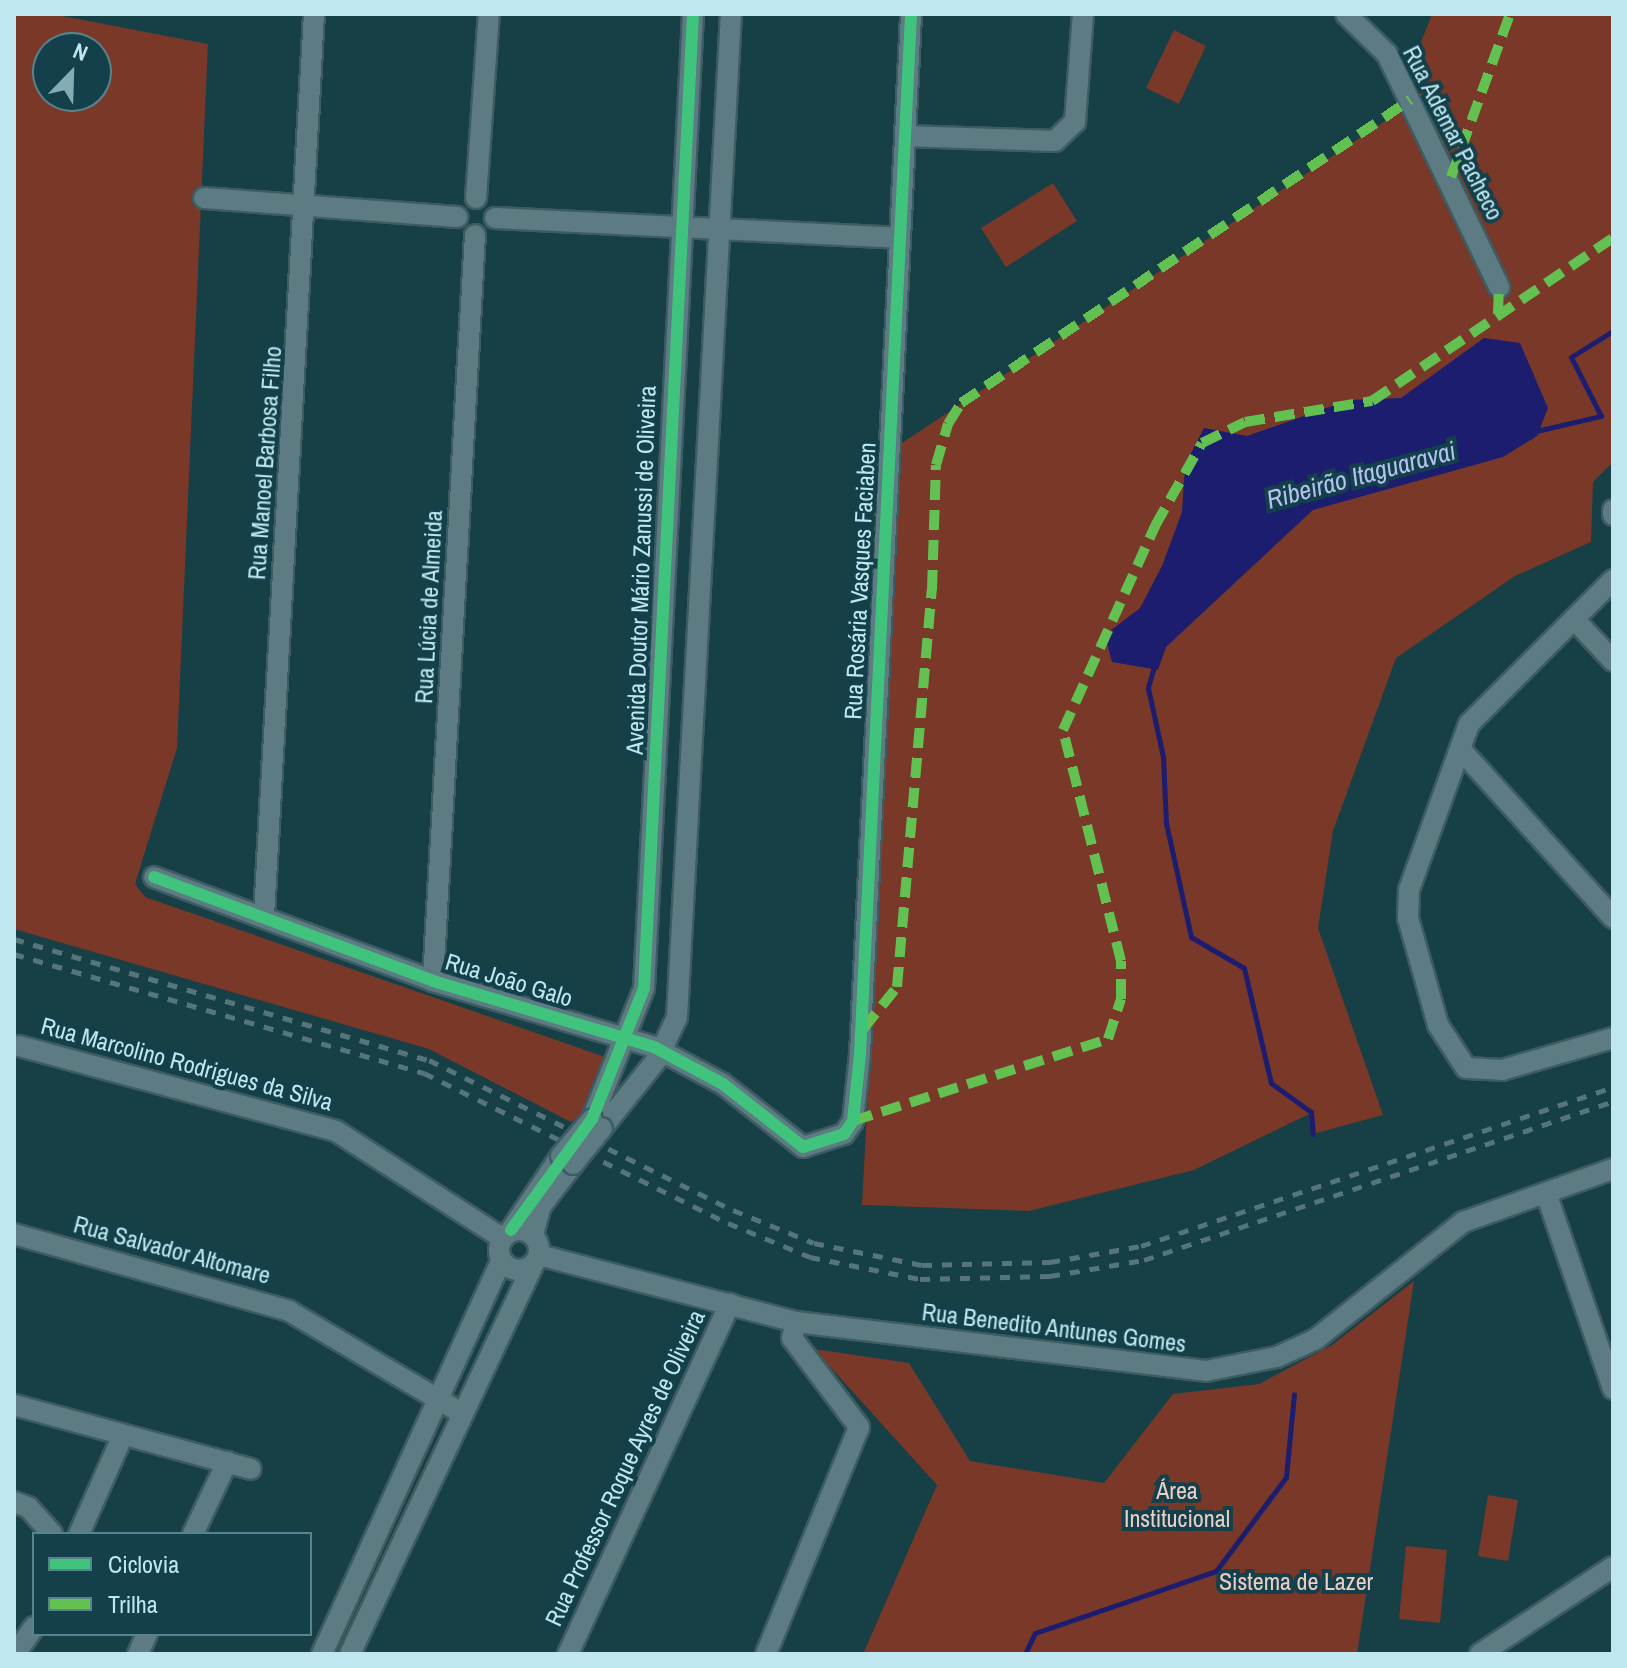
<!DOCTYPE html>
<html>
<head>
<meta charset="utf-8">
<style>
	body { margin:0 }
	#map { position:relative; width:1627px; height:1668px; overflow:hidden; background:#163f46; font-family:"Archivo Narrow",sans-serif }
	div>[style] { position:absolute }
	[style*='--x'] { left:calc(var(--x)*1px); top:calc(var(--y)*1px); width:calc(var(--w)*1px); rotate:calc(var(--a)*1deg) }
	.green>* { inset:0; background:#793828 }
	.water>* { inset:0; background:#1d1d70 }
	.stream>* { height:5px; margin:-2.5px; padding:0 2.5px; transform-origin:2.5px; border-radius:2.5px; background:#1d1d70 }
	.roads { filter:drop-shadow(2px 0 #3d5c62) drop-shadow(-2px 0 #3d5c62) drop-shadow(0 2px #3d5c62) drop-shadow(0 -2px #3d5c62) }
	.street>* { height:20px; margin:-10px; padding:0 10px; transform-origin:10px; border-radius:10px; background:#5d7b82 }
	.street>.ring { margin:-10px; padding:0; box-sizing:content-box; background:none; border:20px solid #5d7b82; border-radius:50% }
	.rail>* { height:5px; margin-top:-2.5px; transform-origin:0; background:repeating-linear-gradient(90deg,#56757b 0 10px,transparent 0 20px) }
	.bridges { filter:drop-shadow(2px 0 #3d5c62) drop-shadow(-2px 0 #3d5c62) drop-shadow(0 2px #3d5c62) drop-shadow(0 -2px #3d5c62) }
	.street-bridge>* { height:20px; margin:-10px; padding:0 10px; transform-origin:10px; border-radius:10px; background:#5d7b82 }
	.quiet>* { height:10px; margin-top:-5px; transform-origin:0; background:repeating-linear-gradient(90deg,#63c152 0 20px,transparent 0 30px) }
	.cycleway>* { height:12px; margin:-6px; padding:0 6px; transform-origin:6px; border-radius:6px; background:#40c37c }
	span { translate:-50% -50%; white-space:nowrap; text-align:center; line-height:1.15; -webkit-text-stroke:8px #13404a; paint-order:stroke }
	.street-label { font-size:24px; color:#c0e7f0 }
	.park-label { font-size:24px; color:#eccec6 }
	.water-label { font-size:26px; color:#b5c0f1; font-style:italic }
	.frame { position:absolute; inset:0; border:16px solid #c0e7f0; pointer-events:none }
	.legend { position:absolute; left:32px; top:1532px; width:280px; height:104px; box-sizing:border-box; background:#13404a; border:2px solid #58838c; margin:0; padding:10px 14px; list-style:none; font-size:24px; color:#c0e7f0 }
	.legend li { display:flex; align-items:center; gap:16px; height:40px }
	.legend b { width:40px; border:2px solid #58838c }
	.north { position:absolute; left:32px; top:32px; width:80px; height:80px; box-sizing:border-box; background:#13404a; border:2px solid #58838c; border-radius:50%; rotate:23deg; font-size:22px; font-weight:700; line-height:32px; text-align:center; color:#c0e7f0 }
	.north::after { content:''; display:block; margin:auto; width:28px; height:36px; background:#84acb4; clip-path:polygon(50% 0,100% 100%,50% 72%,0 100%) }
</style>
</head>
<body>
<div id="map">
	<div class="green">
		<i style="clip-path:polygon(evenodd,14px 14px,52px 14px,208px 44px,177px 748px,135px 884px,145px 897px,608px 1058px,589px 1110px,571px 1122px,429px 1049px,14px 929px,14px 14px,48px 48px,96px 48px,96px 96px,48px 96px,48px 48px)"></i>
		<i style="clip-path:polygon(1432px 14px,1613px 14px,1613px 462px,1593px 482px,1591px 542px,1515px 576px,1396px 658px,1333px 831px,1318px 928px,1383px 1115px,1313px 1134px,1311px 1113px,1194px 1170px,1029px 1211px,862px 1205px,902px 443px,1418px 99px,1407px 77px)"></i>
		<i style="clip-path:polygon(1174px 30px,1206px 46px,1179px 104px,1146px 88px)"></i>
		<i style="clip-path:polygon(1053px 183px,1077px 221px,1006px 267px,981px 228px)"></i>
		<i style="clip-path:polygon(1414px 1281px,1357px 1654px,863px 1654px,937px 1485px,814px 1349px,909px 1363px,970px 1461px,1104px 1483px,1173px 1394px,1259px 1384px,1332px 1345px)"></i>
		<i style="clip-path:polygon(1488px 1495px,1518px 1500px,1508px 1561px,1478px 1556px)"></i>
		<i style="clip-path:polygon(1406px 1546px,1447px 1550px,1440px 1623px,1399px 1619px)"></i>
	</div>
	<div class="water">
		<i style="clip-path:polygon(1484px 338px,1520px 343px,1548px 408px,1537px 436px,1503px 457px,1313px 510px,1166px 647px,1158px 670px,1112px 662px,1105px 635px,1140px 608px,1162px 566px,1182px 512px,1185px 465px,1204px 428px,1247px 436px,1349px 400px,1401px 398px)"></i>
	</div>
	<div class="stream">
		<i style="--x:1532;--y:432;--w:71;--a:-13.1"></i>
		<i style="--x:1601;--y:416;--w:66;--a:-117"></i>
		<i style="--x:1571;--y:357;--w:49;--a:-31.8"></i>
		<i style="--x:1155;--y:663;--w:26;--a:106"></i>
		<i style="--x:1148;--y:688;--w:71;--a:77.7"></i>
		<i style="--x:1163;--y:757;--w:66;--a:87.4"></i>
		<i style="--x:1166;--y:823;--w:117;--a:77.6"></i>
		<i style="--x:1191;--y:937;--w:61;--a:30.3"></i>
		<i style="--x:1244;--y:968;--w:118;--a:76.8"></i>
		<i style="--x:1271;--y:1083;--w:49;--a:35.9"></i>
		<i style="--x:1311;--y:1112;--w:22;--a:85"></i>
		<i style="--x:1025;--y:1654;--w:23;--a:-65"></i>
		<i style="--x:1035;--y:1633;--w:191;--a:-18.9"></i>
		<i style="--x:1216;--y:1571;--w:117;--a:-53.3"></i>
		<i style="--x:1286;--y:1477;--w:83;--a:-84.5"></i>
	</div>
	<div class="roads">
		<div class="street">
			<i style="--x:1346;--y:14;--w:57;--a:44.3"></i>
			<i style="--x:1387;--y:54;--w:259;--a:64.3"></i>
			<i style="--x:905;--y:136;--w:150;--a:1.9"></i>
			<i style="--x:1055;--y:141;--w:28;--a:-44"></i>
			<i style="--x:1075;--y:122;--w:108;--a:-85.8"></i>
			<i style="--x:204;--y:198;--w:254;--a:4.3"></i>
			<i style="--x:476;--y:198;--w:184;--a:-86"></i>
			<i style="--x:495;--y:218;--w:403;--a:2.8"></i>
			<i style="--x:1613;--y:510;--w:5;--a:90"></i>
			<i style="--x:1613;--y:580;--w:204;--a:135"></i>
			<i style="--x:1469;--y:724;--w:177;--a:109.9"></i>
			<i style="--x:1409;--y:890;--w:28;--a:92"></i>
			<i style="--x:1408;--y:918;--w:111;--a:74.3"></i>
			<i style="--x:1438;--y:1025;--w:51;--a:56.9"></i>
			<i style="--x:1466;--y:1068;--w:36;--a:3"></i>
			<i style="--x:1502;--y:1070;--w:116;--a:-16.1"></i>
			<i style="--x:1574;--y:619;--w:57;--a:47.1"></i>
			<i style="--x:1460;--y:749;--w:228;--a:47.8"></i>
			<i style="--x:154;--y:877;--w:298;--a:20.4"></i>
			<i style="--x:433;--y:981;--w:231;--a:16.6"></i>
			<i style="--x:654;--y:1047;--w:78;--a:28.2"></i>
			<i style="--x:723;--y:1084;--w:102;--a:38.2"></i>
			<i style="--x:803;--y:1147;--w:43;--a:-17.6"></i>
			<i style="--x:844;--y:1134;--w:16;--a:-55"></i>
			<i style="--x:853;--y:1121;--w:67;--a:-84"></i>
			<i style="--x:860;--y:1054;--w:1041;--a:-87.19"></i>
			<i style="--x:264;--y:916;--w:903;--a:-86.83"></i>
			<i style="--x:433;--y:981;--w:747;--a:-86.78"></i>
			<i style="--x:19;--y:1046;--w:328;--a:15"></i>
			<i style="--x:336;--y:1131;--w:197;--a:32.8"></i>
			<i style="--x:592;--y:1119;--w:141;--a:-68.3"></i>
			<i style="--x:644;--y:988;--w:975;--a:-87.12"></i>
			<i style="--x:602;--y:1128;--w:90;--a:-51.3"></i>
			<i style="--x:658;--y:1058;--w:45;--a:-65.1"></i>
			<i style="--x:677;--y:1017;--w:1004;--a:-86.92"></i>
			<i style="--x:1546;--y:1193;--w:207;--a:71.1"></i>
			<i class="ring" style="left:499px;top:1230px;width:20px;height:20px"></i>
			<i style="--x:511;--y:1230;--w:89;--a:-56"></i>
			<i style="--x:14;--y:1234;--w:286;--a:15.6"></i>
			<i style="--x:289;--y:1311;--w:202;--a:30.6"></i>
			<i style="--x:533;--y:1235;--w:30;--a:-75"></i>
			<i style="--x:541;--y:1206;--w:53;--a:-52.7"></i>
			<i style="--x:539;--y:1255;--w:266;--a:14.6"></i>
			<i style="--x:796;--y:1322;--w:413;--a:6.8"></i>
			<i style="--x:1206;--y:1371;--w:72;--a:-11.2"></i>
			<i style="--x:1277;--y:1357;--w:43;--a:-24.8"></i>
			<i style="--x:1316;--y:1339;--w:188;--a:-38.5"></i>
			<i style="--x:1463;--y:1222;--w:159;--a:-19.5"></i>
			<i style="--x:14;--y:1405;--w:245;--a:15.1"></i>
			<i style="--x:14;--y:1502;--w:15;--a:20"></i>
			<i style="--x:28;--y:1507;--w:36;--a:48"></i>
			<i style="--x:79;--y:1534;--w:108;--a:-66"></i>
			<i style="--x:193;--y:1534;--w:80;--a:-64.7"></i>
			<i style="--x:15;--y:1654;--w:33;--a:-55"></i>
			<i style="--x:138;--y:1654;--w:22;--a:-66"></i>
			<i style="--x:322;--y:1654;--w:432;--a:-65.5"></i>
			<i style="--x:350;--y:1654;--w:430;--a:-64.8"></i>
			<i style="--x:568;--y:1654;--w:386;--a:-65.2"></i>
			<i style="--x:766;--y:1654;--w:245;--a:-67.7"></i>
			<i style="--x:859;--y:1427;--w:111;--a:-127"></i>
			<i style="--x:792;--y:1338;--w:16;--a:-76"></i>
			<i style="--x:1480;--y:1654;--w:159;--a:-33.2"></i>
		</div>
	</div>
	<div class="rail">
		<i style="--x:14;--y:939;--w:432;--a:16.3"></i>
		<i style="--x:429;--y:1060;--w:339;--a:26.3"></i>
		<i style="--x:733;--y:1210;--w:87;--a:22.2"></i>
		<i style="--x:814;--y:1243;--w:110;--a:11.5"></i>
		<i style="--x:922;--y:1265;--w:128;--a:-1.3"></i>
		<i style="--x:1050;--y:1262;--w:92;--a:-10"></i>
		<i style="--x:1141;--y:1246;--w:498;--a:-18.6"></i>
		<i style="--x:14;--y:954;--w:427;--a:16.2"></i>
		<i style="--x:424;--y:1073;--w:339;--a:26.3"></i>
		<i style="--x:728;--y:1223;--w:89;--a:22.5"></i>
		<i style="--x:810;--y:1257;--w:112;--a:11.3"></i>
		<i style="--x:920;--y:1279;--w:130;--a:-1.3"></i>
		<i style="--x:1050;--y:1276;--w:95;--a:-9.7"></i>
		<i style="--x:1144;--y:1260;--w:495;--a:-18.7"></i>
	</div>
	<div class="bridges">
		<div class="street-bridge">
			<i style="--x:561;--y:1156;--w:48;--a:-50"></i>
			<i style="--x:573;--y:1164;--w:46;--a:-51.1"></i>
		</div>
	</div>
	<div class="quiet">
		<i style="--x:1451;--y:177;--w:173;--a:-70.1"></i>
		<i style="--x:1498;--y:314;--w:27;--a:-88"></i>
		<i style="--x:863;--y:1029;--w:54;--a:-51"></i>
		<i style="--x:897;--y:987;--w:399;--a:-85"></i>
		<i style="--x:932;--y:590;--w:125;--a:-88.2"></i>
		<i style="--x:936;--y:465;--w:43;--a:-73.7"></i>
		<i style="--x:948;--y:424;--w:25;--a:-58"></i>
		<i style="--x:961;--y:403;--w:542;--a:-34.01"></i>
		<i style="--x:853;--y:1121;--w:268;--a:-17.8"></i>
		<i style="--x:1108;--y:1039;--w:42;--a:-72"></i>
		<i style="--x:1121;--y:999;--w:38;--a:-90"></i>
		<i style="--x:1121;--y:961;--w:238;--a:-104.1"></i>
		<i style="--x:1063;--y:730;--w:224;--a:-65.7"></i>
		<i style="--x:1155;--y:526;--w:95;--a:-60.5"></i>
		<i style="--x:1202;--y:443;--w:48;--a:-26"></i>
		<i style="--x:1245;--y:422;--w:129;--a:-9.4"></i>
		<i style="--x:1372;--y:401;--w:291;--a:-34.1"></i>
	</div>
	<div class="cycleway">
		<i style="--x:154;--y:877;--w:298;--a:20.4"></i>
		<i style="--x:433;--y:981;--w:231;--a:16.6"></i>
		<i style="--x:654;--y:1047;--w:78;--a:28.2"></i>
		<i style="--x:723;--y:1084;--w:102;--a:38.2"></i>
		<i style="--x:803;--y:1147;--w:43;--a:-17.6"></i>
		<i style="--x:844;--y:1134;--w:16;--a:-55"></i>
		<i style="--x:853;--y:1121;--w:67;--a:-84"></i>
		<i style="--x:860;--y:1054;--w:1041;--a:-87.19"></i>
		<i style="--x:511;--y:1230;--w:137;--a:-53.9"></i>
		<i style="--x:592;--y:1119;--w:141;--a:-68.3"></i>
		<i style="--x:644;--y:988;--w:975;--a:-87.12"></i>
	</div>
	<div class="street-label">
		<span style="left:1453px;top:133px;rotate:63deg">Rua Ademar Pacheco</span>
		<span style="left:265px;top:463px;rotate:-86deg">Rua Manoel Barbosa Filho</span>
		<span style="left:641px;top:570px;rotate:-88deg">Avenida Doutor Mário Zanussi de Oliveira</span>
		<span style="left:860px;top:581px;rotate:-87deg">Rua Rosária Vasques Faciaben</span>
		<span style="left:429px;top:607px;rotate:-87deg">Rua Lúcia de Almeida</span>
		<span style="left:509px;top:980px;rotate:17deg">Rua João Galo</span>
		<span style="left:187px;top:1064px;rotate:15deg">Rua Marcolino Rodrigues da Silva</span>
		<span style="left:172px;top:1250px;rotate:15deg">Rua Salvador Altomare</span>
		<span style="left:1054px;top:1328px;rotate:7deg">Rua Benedito Antunes Gomes</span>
		<span style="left:625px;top:1468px;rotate:-65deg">Rua Professor Roque Ayres de Oliveira</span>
	</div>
	<div class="park-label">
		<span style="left:1177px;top:1505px">Área<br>Institucional</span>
		<span style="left:1296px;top:1582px">Sistema de Lazer</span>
	</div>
	<div class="water-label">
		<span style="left:1361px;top:475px;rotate:-15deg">Ribeirão Itaguaravai</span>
	</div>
	<div class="frame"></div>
	<ul class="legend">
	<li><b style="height:10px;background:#40c37c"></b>Ciclovia</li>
	<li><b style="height:10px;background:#63c152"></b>Trilha</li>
	</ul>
	<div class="north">N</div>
</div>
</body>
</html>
